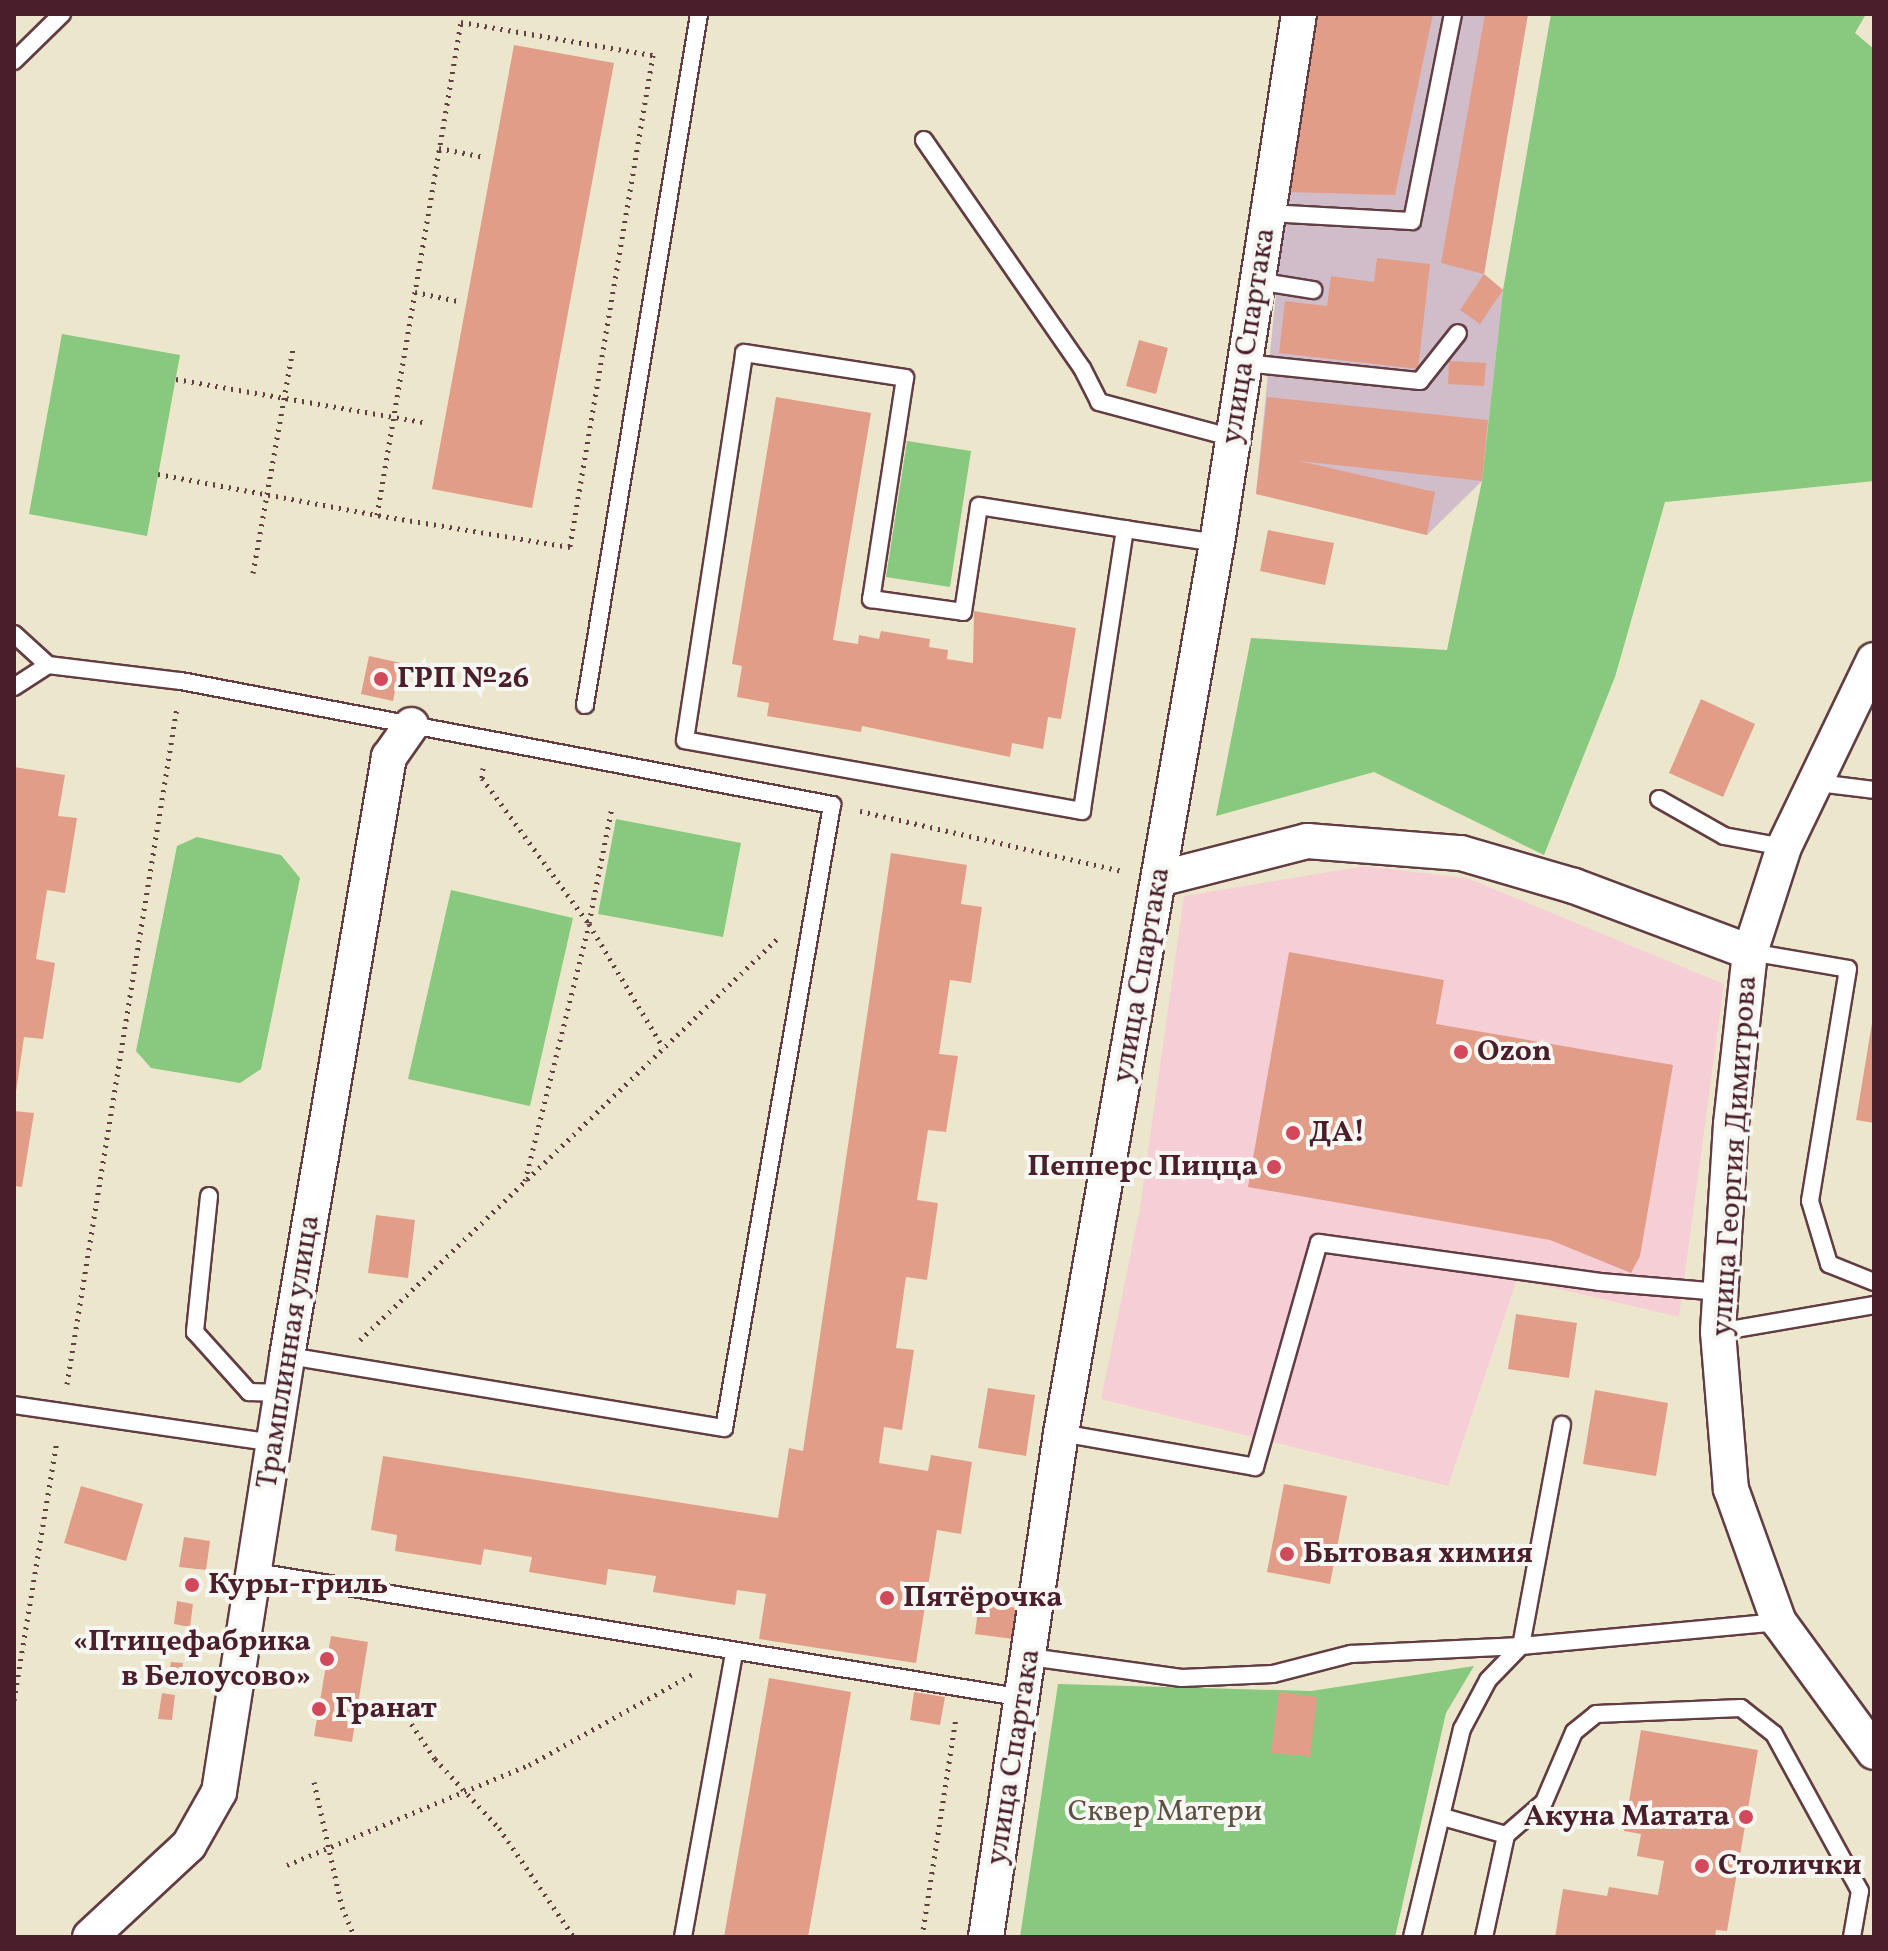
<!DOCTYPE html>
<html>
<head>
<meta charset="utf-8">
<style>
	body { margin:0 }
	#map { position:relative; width:1888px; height:1951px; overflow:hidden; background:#ece7cc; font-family:Vollkorn,serif }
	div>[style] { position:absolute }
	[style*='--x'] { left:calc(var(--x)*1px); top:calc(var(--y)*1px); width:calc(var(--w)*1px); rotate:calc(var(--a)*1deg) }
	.built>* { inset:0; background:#f6cfd6 }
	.industrial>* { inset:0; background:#d1bdc9 }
	.green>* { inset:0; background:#88c87f }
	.building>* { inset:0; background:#e29d89 }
	.path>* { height:5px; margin-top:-2.5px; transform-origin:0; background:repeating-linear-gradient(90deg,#623d43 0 2px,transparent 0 8px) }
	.roads { filter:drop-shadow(2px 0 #623d43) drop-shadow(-2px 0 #623d43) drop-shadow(0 2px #623d43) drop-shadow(0 -2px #623d43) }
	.lane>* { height:16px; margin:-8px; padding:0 8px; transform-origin:8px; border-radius:8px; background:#fff }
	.street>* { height:34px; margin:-17px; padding:0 17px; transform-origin:17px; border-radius:17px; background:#fff }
	.dots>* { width:22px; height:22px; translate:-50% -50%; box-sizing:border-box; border:4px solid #f6f6f2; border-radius:50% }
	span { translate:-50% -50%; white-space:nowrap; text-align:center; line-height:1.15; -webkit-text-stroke:8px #f6f6f2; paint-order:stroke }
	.street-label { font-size:30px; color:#4a1f2b }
	.poi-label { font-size:30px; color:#4a1f2b; font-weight:700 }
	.left { translate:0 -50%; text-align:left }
	.right { translate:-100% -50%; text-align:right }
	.park-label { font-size:30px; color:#5d5244 }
	.frame { position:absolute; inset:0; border:16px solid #4a1f2b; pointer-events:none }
</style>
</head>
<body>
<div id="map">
	<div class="built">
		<i style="clip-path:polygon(1364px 866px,1467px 878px,1724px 984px,1679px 1317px,1517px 1279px,1448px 1486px,1101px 1399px,1140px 1208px,1184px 896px)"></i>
	</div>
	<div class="industrial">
		<i style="clip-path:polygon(1317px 14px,1528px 14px,1484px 274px,1503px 290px,1482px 481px,1427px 535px,1256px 494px,1286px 192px)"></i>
	</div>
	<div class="green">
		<i style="clip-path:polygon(1551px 14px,1866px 14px,1855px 33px,1874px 49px,1874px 481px,1665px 502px,1615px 677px,1544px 855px,1374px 772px,1216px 816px,1251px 638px,1447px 650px,1482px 481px,1503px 290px)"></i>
		<i style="clip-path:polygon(62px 334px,180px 355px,147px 536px,29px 514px)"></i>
		<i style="clip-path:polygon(907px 441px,971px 451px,950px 587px,886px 577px)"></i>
		<i style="clip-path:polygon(616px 819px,741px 843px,723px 937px,598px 914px)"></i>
		<i style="clip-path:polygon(197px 837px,281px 855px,300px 878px,261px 1069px,240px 1083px,151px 1068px,136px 1051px,177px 846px)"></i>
		<i style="clip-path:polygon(451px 890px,573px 918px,530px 1106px,408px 1079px)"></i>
		<i style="clip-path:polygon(1474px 1666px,1446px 1713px,1395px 1937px,1020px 1937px,1058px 1684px,1311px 1691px)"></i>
	</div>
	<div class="building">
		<i style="clip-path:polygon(1317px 14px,1433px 14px,1395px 195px,1286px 192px)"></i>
		<i style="clip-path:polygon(1485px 14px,1528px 14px,1484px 274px,1441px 263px)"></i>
		<i style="clip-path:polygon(514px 45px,614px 63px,532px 508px,432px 489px)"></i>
		<i style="clip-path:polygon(1377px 258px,1430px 264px,1418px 369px,1279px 353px,1285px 301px,1327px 306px,1331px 276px,1374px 282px)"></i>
		<i style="clip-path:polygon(1484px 274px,1503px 290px,1480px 324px,1460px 310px)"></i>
		<i style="clip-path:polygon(1139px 340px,1168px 348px,1156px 394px,1126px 386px)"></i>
		<i style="clip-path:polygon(1449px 361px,1486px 363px,1484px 386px,1448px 384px)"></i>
		<i style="clip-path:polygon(776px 397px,871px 413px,833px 640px,858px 644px,859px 635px,879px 639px,881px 631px,930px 639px,929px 647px,948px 650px,947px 659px,973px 663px,974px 611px,1076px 628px,1061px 719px,1048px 717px,1043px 749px,1012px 743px,1010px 757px,862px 726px,861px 732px,767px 716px,769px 703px,737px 697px,742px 666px,732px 664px)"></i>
		<i style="clip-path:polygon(1267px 397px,1488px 420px,1482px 481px,1299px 461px,1435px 492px,1427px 535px,1256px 494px)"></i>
		<i style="clip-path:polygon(1268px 530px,1334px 543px,1325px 585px,1260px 571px)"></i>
		<i style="clip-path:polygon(369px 656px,401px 663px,393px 701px,361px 694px)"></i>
		<i style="clip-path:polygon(1701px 699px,1755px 724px,1723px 797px,1669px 773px)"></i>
		<i style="clip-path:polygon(14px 767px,65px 775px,58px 816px,77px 818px,65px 893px,47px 890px,36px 959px,55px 963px,43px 1039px,24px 1037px,16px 1092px)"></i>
		<i style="clip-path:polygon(891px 853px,967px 865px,961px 904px,982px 907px,971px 983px,950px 980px,939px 1054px,958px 1056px,946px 1132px,928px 1130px,917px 1200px,938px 1203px,927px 1280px,906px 1277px,896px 1348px,914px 1350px,902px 1430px,884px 1427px,879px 1463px,928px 1471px,931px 1455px,972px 1462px,961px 1534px,937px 1530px,916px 1663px,759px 1639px,766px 1594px,737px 1590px,735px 1605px,653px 1592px,656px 1576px,608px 1569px,606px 1585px,529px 1572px,532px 1557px,484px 1549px,481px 1565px,395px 1551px,397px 1535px,371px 1530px,383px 1456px,778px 1518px,789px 1448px,803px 1451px)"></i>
		<i style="clip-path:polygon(1289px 952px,1444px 980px,1436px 1024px,1673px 1065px,1640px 1256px,1631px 1273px,1550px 1240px,1248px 1187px)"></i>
		<i style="clip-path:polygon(1872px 1023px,1874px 1023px,1874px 1123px,1856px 1120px)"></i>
		<i style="clip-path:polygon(14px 1111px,34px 1113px,22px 1187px,14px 1186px)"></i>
		<i style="clip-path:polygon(376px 1215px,415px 1220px,408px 1278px,368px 1273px)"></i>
		<i style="clip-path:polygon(1516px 1314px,1577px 1323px,1569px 1378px,1508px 1369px)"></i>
		<i style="clip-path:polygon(988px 1388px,1035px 1395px,1026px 1456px,978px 1448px)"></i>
		<i style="clip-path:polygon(1595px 1390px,1668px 1403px,1656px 1476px,1583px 1464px)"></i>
		<i style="clip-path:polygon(1284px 1484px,1347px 1496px,1330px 1584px,1267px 1572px)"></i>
		<i style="clip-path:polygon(81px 1486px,143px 1504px,126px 1561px,64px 1543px)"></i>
		<i style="clip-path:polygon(184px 1537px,210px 1541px,206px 1570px,179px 1567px)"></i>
		<i style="clip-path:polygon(187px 1576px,199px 1577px,196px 1595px,185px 1593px)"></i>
		<i style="clip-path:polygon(177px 1601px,193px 1604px,190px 1627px,174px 1624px)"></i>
		<i style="clip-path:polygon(979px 1603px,1018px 1608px,1013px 1639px,975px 1634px)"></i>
		<i style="clip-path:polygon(331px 1636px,368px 1642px,352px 1742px,314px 1736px)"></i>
		<i style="clip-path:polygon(171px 1662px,183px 1663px,181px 1681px,168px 1680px)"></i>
		<i style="clip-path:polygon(769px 1678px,851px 1692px,808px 1937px,724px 1937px)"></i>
		<i style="clip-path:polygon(914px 1692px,945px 1697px,940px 1725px,910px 1720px)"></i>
		<i style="clip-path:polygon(1279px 1692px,1317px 1697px,1310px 1757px,1271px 1753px)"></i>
		<i style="clip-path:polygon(162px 1693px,175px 1695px,172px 1720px,158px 1719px)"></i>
		<i style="clip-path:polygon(1641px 1730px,1758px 1750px,1727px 1931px,1716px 1930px,1715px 1937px,1555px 1937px,1563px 1889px,1607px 1896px,1609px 1887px,1658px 1895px,1664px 1861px,1637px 1856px,1641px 1834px,1624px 1831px)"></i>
	</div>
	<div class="path">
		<i style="--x:461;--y:22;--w:195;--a:9.8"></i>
		<i style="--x:653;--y:55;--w:499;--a:99.6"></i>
		<i style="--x:570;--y:547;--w:196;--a:-170.6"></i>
		<i style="--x:377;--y:515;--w:500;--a:-80.33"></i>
		<i style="--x:439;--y:148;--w:46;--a:11.3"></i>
		<i style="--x:415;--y:292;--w:44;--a:11.8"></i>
		<i style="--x:176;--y:379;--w:251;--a:9.9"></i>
		<i style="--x:158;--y:474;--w:223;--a:10.6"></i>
		<i style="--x:253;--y:573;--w:229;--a:-79.9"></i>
		<i style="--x:483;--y:768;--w:10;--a:96"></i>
		<i style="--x:482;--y:778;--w:181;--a:53.8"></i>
		<i style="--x:860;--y:811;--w:270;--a:12.9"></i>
		<i style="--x:589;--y:923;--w:118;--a:-78.8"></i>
		<i style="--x:525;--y:1181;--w:265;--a:-76"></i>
		<i style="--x:589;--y:924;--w:144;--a:59"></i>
		<i style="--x:360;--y:1340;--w:581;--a:-43.88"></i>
		<i style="--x:67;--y:1384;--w:686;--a:-80.77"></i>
		<i style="--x:14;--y:1700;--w:263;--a:-80.6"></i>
		<i style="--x:398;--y:1704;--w:66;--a:56.1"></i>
		<i style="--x:435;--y:1759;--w:94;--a:47.2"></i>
		<i style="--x:499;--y:1828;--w:132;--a:55.5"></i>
		<i style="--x:314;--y:1782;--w:128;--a:77.4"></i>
		<i style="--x:342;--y:1907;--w:33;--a:67"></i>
		<i style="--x:287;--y:1865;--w:262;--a:-22.5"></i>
		<i style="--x:529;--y:1765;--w:189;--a:-29.1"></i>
		<i style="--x:922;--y:1937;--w:223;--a:-81.2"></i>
	</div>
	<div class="roads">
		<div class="lane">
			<i style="--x:14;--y:61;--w:67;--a:-44.4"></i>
			<i style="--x:924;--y:140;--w:277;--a:55.3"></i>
			<i style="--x:1082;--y:368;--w:38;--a:63"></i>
			<i style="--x:1099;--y:402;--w:139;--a:15"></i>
			<i style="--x:1268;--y:213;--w:144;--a:3.2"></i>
			<i style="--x:1412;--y:221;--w:211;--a:-78.8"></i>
			<i style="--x:1257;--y:281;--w:57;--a:9.1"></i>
			<i style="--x:744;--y:353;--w:163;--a:8.8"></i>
			<i style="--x:905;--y:378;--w:224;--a:98.7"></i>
			<i style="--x:871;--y:599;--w:93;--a:8"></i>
			<i style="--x:963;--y:612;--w:107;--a:-81.4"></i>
			<i style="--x:979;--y:506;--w:148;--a:9"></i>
			<i style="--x:1125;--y:529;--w:285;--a:98.7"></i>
			<i style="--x:1082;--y:811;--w:403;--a:-169.9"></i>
			<i style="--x:685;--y:740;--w:391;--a:-81.3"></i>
			<i style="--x:1245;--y:363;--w:176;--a:5.9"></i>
			<i style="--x:1420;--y:381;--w:61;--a:-51.6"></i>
			<i style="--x:1125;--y:529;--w:93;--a:8.7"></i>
			<i style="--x:14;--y:634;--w:46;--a:42.4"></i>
			<i style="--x:14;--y:687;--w:40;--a:-32.9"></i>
			<i style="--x:48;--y:665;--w:134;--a:6.9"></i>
			<i style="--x:181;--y:681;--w:663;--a:10.78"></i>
			<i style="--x:832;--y:805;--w:632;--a:99.83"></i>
			<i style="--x:724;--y:1428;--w:443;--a:-170.6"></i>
			<i style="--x:585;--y:705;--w:700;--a:-80.63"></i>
			<i style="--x:1818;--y:783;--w:56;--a:7.1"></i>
			<i style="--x:1659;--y:799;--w:75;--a:29.6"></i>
			<i style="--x:1724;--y:836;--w:61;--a:10.4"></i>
			<i style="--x:1750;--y:952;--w:99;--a:9.8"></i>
			<i style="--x:1848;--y:969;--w:235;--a:99.3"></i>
			<i style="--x:1810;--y:1201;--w:66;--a:73.2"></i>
			<i style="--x:1829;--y:1264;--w:48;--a:21.8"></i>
			<i style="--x:209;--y:1196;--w:137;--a:95.9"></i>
			<i style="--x:195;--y:1332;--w:81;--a:48"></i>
			<i style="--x:249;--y:1392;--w:32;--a:2"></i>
			<i style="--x:1718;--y:1332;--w:158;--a:-9.8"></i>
			<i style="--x:14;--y:1405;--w:263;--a:8.3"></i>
			<i style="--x:1061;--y:1433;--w:197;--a:9.9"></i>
			<i style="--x:1255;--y:1467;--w:233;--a:-74.1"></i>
			<i style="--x:1319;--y:1243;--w:284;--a:7.9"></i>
			<i style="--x:1600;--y:1282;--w:121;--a:4.7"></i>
			<i style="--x:256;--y:1572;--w:778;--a:9.32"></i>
			<i style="--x:1030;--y:1657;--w:153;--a:7.9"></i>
			<i style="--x:1182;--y:1678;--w:91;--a:-2.5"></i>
			<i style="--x:1273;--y:1674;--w:81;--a:-14.4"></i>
			<i style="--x:1351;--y:1654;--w:170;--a:-2.7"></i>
			<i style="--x:1521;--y:1646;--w:259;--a:-5.3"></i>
			<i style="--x:1443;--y:1817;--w:66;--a:15.9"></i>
			<i style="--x:1506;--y:1835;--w:50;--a:-41"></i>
			<i style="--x:1544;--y:1802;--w:76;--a:-66.8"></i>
			<i style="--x:1574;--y:1732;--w:28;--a:-39"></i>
			<i style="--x:1596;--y:1714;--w:145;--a:-2.4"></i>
			<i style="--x:1741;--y:1708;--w:42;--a:38.2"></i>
			<i style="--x:1774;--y:1734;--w:179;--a:61.3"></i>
			<i style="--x:1860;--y:1891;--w:47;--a:99.9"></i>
			<i style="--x:683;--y:1937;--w:288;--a:-79.8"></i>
			<i style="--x:1412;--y:1937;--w:214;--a:-76.5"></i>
			<i style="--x:1462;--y:1729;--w:55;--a:-62"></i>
			<i style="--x:1488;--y:1680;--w:47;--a:-45.9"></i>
			<i style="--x:1521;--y:1646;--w:225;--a:-79.5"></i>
			<i style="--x:1484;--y:1937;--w:104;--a:-77.8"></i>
		</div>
		<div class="street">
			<i style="--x:1874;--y:660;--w:208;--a:115.7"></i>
			<i style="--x:1784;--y:847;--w:110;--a:107.9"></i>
			<i style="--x:1750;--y:952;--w:173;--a:96.3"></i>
			<i style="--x:1731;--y:1124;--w:208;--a:93.6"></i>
			<i style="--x:1718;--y:1332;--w:158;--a:85.3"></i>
			<i style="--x:1731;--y:1489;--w:141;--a:70.2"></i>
			<i style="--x:1779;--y:1622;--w:161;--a:53.8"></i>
			<i style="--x:1159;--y:879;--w:153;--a:-14.4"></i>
			<i style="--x:1307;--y:841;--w:154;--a:4.5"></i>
			<i style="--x:1461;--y:853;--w:118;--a:16.3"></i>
			<i style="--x:1574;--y:886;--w:188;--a:20.6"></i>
			<i style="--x:90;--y:1937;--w:135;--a:-42.9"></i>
			<i style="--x:189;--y:1845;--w:61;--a:-60.5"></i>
			<i style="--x:219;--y:1792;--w:441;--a:-81.1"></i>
			<i style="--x:287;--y:1356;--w:608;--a:-80.34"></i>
			<i style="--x:389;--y:757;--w:39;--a:-55"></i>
			<i style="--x:986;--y:1937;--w:510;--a:-81.54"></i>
			<i style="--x:1061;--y:1433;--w:904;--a:-80.06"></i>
			<i style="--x:1217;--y:543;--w:535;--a:-81.19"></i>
		</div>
	</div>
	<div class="dots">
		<i style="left:381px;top:679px;background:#d1495b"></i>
		<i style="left:1461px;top:1052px;background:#d1495b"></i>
		<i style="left:1293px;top:1133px;background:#d1495b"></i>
		<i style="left:1274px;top:1167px;background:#d1495b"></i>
		<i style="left:1287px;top:1554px;background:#d1495b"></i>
		<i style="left:192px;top:1585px;background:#d1495b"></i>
		<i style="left:887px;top:1598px;background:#d1495b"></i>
		<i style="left:327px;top:1659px;background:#d1495b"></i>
		<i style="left:319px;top:1709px;background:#d1495b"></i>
		<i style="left:1746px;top:1817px;background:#d1495b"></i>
		<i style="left:1702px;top:1866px;background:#d1495b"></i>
	</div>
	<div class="street-label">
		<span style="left:1249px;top:336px;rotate:-81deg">улица Спартака</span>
		<span style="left:1142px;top:975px;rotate:-80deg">улица Спартака</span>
		<span style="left:1735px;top:1156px;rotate:-86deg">улица Георгия Димитрова</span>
		<span style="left:289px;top:1352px;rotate:-81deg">Трамплинная улица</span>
		<span style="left:1014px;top:1757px;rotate:-81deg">улица Спартака</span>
	</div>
	<div class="poi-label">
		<span class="left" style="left:397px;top:679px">ГРП №26</span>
		<span class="left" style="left:1477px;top:1052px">Ozon</span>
		<span class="left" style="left:1309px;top:1133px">ДА!</span>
		<span class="right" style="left:1258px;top:1167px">Пепперс Пицца</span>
		<span class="left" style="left:1303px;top:1554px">Бытовая химия</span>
		<span class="left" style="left:208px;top:1585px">Куры-гриль</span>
		<span class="left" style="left:903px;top:1598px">Пятёрочка</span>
		<span class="right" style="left:311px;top:1659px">«Птицефабрика<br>в Белоусово»</span>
		<span class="left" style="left:335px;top:1709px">Гранат</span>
		<span class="right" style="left:1730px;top:1817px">Акуна Матата</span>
		<span class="left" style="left:1718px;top:1866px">Столички</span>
	</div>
	<div class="park-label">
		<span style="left:1165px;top:1812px">Сквер Матери</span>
	</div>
	<div class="frame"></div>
</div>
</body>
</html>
